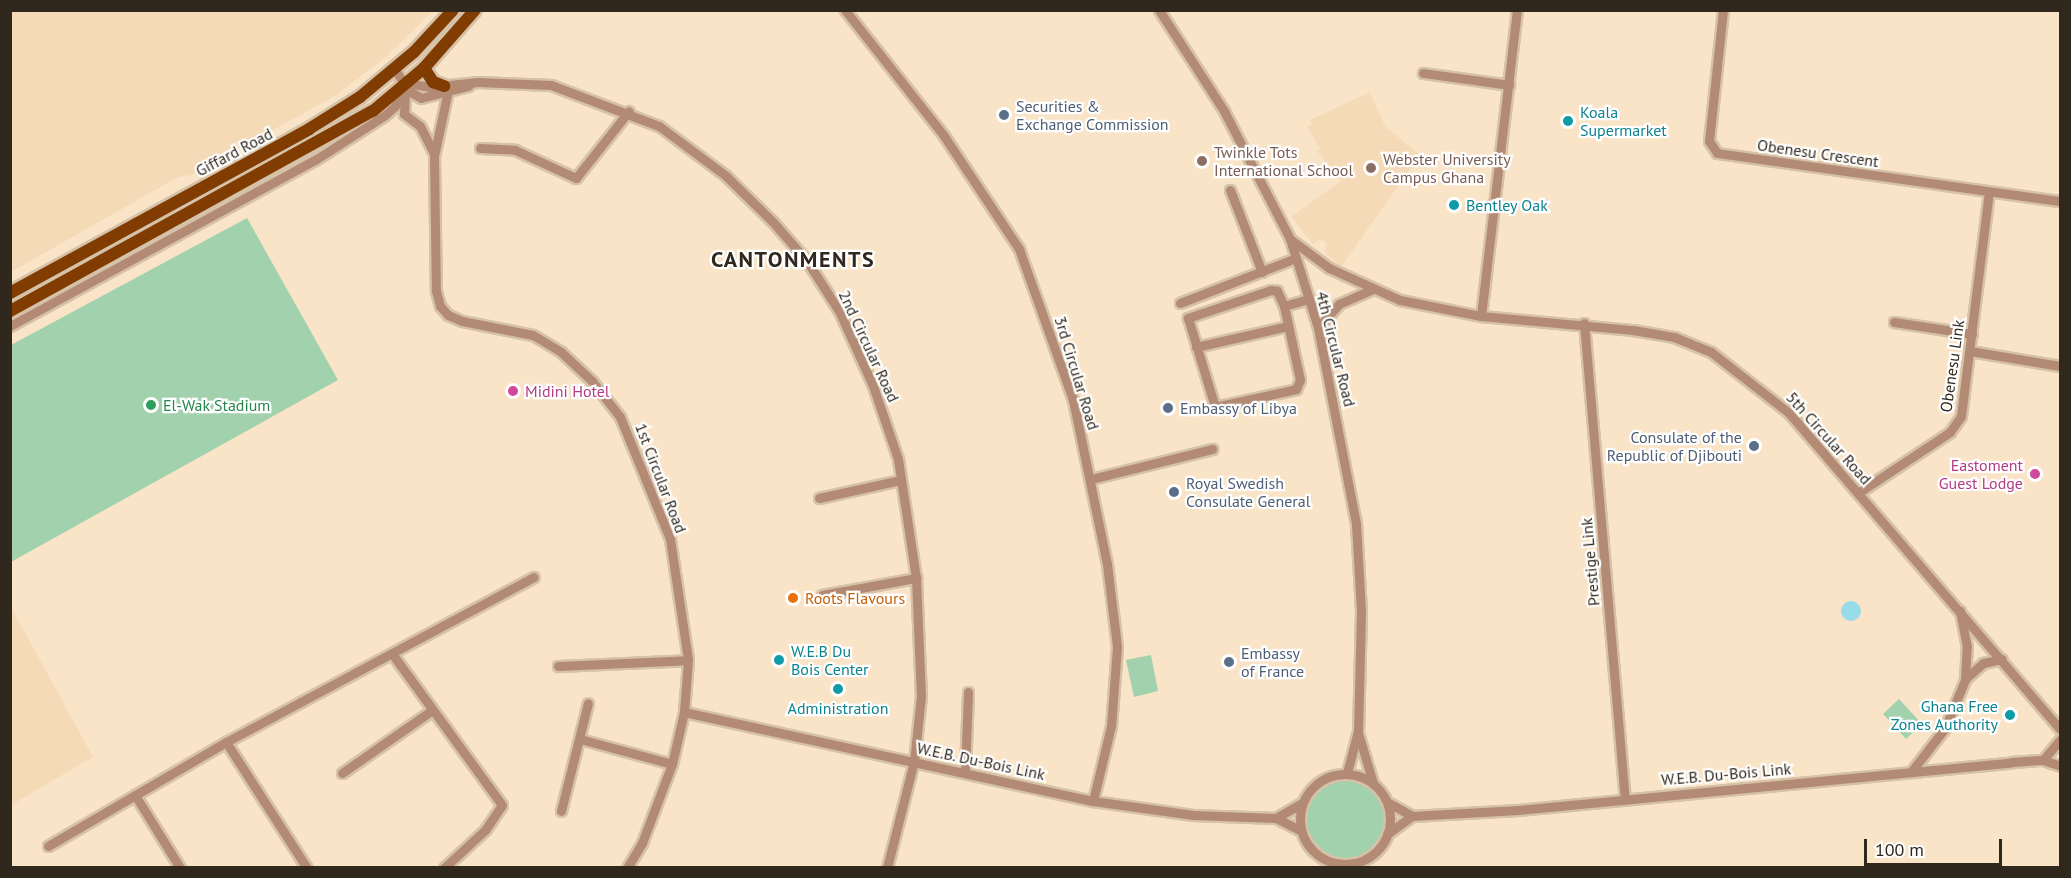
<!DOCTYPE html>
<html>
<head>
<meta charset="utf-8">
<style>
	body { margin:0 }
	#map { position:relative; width:2071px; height:878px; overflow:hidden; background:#fae4c7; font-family:"PT Sans",sans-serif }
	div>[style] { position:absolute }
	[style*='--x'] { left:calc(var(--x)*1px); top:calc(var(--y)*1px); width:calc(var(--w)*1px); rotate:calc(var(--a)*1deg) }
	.built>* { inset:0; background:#f5dab7 }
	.green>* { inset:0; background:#a2d1ad }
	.round { border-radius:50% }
	.water>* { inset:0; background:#98dcec }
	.roads { filter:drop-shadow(2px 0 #d6c2a8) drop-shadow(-2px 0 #d6c2a8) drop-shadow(0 2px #d6c2a8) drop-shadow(0 -2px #d6c2a8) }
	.minor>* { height:9px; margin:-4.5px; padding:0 4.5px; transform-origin:4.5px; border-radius:4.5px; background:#b38b74 }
	.minor>.ring { margin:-4.5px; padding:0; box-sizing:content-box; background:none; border:9px solid #b38b74; border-radius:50% }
	.major>* { height:12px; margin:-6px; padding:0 6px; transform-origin:6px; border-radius:6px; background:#813c02 }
	.dots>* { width:16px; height:16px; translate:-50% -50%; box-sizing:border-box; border:3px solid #fff; border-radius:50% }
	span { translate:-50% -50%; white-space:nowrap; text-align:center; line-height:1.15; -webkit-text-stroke:4.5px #fff; paint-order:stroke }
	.service-label { font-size:16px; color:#4e5e75 }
	.left { translate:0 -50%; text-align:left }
	.right { translate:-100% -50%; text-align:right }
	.culture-label { font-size:16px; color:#0d838f }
	.street-label { font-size:16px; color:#30281d }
	.education-label { font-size:16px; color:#785e54 }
	.hotel-label { font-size:16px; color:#b23c85 }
	.leisure-label { font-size:16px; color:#27864d }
	.food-label { font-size:16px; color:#c56008 }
	.district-label { font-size:22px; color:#30281d; font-weight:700; letter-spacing:1.5px }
	.frame { position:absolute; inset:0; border:12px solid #30281d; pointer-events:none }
	.scale { position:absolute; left:1864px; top:839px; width:138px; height:27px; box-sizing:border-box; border:3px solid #30281d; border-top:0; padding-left:8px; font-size:18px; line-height:21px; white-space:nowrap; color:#30281d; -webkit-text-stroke:4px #fff; paint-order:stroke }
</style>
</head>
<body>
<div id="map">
	<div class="built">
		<i style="clip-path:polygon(11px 10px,433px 10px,433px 11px,386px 57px,335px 96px,191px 175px,178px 177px,11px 272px)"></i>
		<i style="clip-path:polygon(1370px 92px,1385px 126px,1420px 155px,1341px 267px,1324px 252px,1327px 243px,1321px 239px,1313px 244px,1291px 217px,1341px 181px,1317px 151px,1320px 149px,1307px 126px,1312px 124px,1310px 120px)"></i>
		<i style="clip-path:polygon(10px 605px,93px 757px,11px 805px,10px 805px)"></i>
	</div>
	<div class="green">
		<i style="clip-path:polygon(247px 218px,338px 380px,11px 562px,11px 345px)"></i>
		<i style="clip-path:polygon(1151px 655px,1158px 691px,1134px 697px,1126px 660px)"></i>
		<i style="clip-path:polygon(1899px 699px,1922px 724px,1906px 739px,1883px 714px)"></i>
		<i class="round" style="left:1303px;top:775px;width:84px;height:84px"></i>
	</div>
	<div class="water">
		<i class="round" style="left:1841px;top:601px;width:20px;height:20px"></i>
	</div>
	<div class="roads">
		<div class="minor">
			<i style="--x:845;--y:10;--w:160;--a:51.8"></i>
			<i style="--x:944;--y:136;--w:136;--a:56.4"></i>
			<i style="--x:1019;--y:249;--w:160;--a:70.3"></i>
			<i style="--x:1073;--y:400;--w:167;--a:78.3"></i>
			<i style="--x:1107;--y:564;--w:84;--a:83.1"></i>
			<i style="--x:1117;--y:647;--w:79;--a:94.3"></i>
			<i style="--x:1111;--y:726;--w:77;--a:103.5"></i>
			<i style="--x:1159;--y:10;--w:120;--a:57.2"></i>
			<i style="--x:1224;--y:111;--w:144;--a:62.7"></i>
			<i style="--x:1290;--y:239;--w:93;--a:72.5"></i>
			<i style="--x:1318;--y:328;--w:200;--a:79"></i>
			<i style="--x:1356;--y:524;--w:87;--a:86.7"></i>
			<i style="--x:1361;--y:611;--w:120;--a:91.4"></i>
			<i style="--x:1358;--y:731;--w:43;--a:104.7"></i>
			<i style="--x:1723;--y:10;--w:132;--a:96.1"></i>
			<i style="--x:1709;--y:141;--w:14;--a:56"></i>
			<i style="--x:1717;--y:153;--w:346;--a:8"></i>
			<i style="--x:394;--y:68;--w:27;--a:57"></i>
			<i style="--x:409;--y:91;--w:14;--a:30"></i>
			<i style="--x:421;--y:98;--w:49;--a:-14.3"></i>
			<i style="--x:1423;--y:73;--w:87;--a:7.9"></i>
			<i style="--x:407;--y:83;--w:23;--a:10"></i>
			<i style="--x:430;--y:87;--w:48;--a:-5.9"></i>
			<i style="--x:478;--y:82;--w:73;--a:2.4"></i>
			<i style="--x:551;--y:85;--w:116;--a:20.8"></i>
			<i style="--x:659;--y:126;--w:84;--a:36.7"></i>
			<i style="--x:726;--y:176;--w:66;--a:44.4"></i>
			<i style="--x:773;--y:222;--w:52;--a:48.9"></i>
			<i style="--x:807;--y:261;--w:59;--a:57.4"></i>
			<i style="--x:839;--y:311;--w:82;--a:65.6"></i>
			<i style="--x:873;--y:386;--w:77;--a:71.1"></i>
			<i style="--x:898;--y:459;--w:120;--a:81.4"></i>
			<i style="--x:916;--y:578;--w:118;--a:87.6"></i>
			<i style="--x:921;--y:696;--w:65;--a:96.1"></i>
			<i style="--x:914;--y:761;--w:110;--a:104.2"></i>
			<i style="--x:405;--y:94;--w:20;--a:93"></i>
			<i style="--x:404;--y:114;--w:20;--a:37"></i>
			<i style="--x:420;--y:126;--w:29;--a:63"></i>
			<i style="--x:447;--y:95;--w:62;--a:102"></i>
			<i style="--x:434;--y:156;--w:135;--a:89.2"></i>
			<i style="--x:436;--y:291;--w:16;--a:75"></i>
			<i style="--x:440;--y:306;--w:12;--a:48"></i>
			<i style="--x:448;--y:315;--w:15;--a:23"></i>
			<i style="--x:462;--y:321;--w:72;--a:11.2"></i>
			<i style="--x:533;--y:335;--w:33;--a:31"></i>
			<i style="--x:561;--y:352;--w:42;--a:43.1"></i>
			<i style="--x:592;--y:381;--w:46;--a:52.1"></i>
			<i style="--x:620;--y:417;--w:132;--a:67.7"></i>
			<i style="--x:670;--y:539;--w:122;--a:81.5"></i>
			<i style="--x:688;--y:660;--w:52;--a:94.4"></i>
			<i style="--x:684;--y:712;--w:53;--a:103"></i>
			<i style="--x:672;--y:764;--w:85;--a:110.8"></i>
			<i style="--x:642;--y:843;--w:29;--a:121"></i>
			<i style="--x:480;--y:148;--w:35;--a:3"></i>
			<i style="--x:515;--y:150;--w:67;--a:24.7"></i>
			<i style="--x:576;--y:178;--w:85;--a:-51.7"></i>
			<i style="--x:1230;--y:190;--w:88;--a:68.7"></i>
			<i style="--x:1290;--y:239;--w:49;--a:36.6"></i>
			<i style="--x:1329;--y:268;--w:78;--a:24.3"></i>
			<i style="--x:1400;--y:300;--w:83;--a:11.2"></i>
			<i style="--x:1481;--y:316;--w:153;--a:5.3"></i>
			<i style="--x:1633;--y:330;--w:42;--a:9.7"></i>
			<i style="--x:1674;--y:337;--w:40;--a:22"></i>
			<i style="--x:1711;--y:352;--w:99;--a:38"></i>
			<i style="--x:1789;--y:413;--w:416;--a:49.4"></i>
			<i style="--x:1180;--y:303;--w:124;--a:-21.2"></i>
			<i style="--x:1284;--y:306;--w:17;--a:-115"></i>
			<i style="--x:1277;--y:291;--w:6;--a:-171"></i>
			<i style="--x:1271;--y:290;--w:88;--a:161.4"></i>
			<i style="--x:1188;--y:318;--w:93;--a:73.1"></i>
			<i style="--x:1215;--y:407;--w:83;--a:-12.5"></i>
			<i style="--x:1296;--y:389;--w:10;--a:-66"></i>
			<i style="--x:1300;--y:380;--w:76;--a:-102.2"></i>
			<i style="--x:1284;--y:306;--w:26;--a:-16"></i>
			<i style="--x:1481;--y:316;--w:308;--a:-83.3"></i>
			<i style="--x:1894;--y:322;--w:79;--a:8.7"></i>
			<i style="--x:1584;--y:323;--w:478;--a:85.1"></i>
			<i style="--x:10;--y:326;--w:347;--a:-28.6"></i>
			<i style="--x:315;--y:160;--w:83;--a:-32.7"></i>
			<i style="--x:385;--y:115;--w:13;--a:-42"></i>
			<i style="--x:395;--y:106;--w:23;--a:-61"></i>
			<i style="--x:1318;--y:328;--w:32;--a:-49"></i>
			<i style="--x:1339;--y:304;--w:35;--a:-24"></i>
			<i style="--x:1196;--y:347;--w:94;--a:-12.9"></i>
			<i style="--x:1970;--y:351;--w:91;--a:9.5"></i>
			<i style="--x:1091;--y:479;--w:125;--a:-13.9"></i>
			<i style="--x:1858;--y:493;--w:110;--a:-33.5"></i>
			<i style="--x:1950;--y:432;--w:19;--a:-55"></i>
			<i style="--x:1961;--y:416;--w:226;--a:-82.9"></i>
			<i style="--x:819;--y:498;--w:84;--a:-12.4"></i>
			<i style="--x:822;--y:595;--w:96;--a:-10.3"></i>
			<i style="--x:393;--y:655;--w:185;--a:54"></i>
			<i style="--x:502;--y:805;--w:30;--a:124"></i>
			<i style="--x:485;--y:830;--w:56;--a:137.2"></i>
			<i style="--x:558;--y:666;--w:130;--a:-2.6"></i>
			<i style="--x:1966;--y:678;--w:23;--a:-41"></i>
			<i style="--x:1983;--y:663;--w:19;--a:-12"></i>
			<i style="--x:684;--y:712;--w:419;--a:12.3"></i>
			<i style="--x:1093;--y:801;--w:101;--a:8"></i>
			<i style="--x:1193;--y:815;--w:83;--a:2.1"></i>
			<i style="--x:1276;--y:818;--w:28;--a:27"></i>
			<i style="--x:1359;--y:736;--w:49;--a:73.4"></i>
			<i style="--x:580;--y:739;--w:95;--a:15.2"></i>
			<i style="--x:226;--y:742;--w:150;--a:57.3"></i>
			<i style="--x:2043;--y:760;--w:26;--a:-50"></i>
			<i style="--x:965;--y:771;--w:79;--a:-87.8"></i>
			<i style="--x:1911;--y:772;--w:56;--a:-52.3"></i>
			<i style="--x:1945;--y:728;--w:52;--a:-67.4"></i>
			<i style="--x:1965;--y:680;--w:33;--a:-87"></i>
			<i style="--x:1967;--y:647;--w:37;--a:-101"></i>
			<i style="--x:342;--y:773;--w:108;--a:-34.9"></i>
			<i class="ring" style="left:1300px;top:774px;width:81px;height:81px"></i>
			<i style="--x:135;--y:795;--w:86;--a:58.3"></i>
			<i style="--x:1387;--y:802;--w:29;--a:29"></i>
			<i style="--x:1412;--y:816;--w:106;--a:-3.2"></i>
			<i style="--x:1518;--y:810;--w:496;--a:-5.5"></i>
			<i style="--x:2012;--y:762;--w:31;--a:-4"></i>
			<i style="--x:2043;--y:760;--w:18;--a:19"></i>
			<i style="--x:561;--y:811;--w:111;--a:-76"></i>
			<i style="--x:1276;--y:818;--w:30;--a:-30"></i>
			<i style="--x:1387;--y:834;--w:31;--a:-36"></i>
			<i style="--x:48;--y:846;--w:206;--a:-30.3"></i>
			<i style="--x:226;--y:742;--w:349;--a:-28.2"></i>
		</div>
		<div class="major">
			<i style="--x:424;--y:68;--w:17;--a:57"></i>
			<i style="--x:433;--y:82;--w:12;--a:20"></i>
			<i style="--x:10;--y:293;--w:341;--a:-28.7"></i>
			<i style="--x:309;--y:129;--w:60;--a:-32.1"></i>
			<i style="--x:360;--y:97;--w:70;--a:-39.8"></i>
			<i style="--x:414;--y:52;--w:57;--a:-47.1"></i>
			<i style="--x:10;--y:311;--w:414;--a:-28.9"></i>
			<i style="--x:373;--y:111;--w:67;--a:-40.1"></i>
			<i style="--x:424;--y:68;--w:77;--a:-48.7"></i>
		</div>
	</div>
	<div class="dots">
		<i style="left:1004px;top:115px;background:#5c6f8a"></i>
		<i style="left:1568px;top:121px;background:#0f9aa8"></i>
		<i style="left:1202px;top:161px;background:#8d6e63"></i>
		<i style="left:1371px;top:168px;background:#8d6e63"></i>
		<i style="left:1454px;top:205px;background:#0f9aa8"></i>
		<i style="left:513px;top:391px;background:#d1479c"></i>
		<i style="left:151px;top:405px;background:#2e9e5b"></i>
		<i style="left:1168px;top:408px;background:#5c6f8a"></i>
		<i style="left:1754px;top:446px;background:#5c6f8a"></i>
		<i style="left:2035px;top:474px;background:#d1479c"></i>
		<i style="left:1174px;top:492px;background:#5c6f8a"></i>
		<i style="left:793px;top:598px;background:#e8710a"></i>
		<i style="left:779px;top:660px;background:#0f9aa8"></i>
		<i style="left:1229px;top:662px;background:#5c6f8a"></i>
		<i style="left:838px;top:689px;background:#0f9aa8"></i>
		<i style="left:2010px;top:715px;background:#0f9aa8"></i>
	</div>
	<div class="service-label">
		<span class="left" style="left:1016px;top:115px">Securities &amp;<br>Exchange Commission</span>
		<span class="left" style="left:1180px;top:408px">Embassy of Libya</span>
		<span class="right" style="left:1742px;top:446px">Consulate of the<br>Republic of Djibouti</span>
		<span class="left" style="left:1186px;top:492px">Royal Swedish<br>Consulate General</span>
		<span class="left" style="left:1241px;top:662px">Embassy<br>of France</span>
	</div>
	<div class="culture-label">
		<span class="left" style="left:1580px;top:121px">Koala<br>Supermarket</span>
		<span class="left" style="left:1466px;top:205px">Bentley Oak</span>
		<span class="left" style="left:791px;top:660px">W.E.B Du<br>Bois Center</span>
		<span class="right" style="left:1998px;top:715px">Ghana Free<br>Zones Authority</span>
		<span style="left:838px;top:708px">Administration</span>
	</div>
	<div class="street-label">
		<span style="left:234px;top:152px;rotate:-28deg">Giffard Road</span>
		<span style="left:1818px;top:153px;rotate:8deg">Obenesu Crescent</span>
		<span style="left:869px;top:346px;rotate:65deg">2nd Circular Road</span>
		<span style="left:1336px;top:349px;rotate:76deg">4th Circular Road</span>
		<span style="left:1952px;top:366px;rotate:-82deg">Obenesu Link</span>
		<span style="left:1077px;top:373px;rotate:73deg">3rd Circular Road</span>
		<span style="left:1829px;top:438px;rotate:48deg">5th Circular Road</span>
		<span style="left:661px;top:478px;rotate:69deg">1st Circular Road</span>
		<span style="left:1590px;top:562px;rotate:-95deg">Prestige Link</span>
		<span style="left:981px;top:761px;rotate:12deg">W.E.B. Du-Bois Link</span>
		<span style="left:1726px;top:774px;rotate:-5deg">W.E.B. Du-Bois Link</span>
	</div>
	<div class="education-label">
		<span class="left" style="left:1214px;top:161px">Twinkle Tots<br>International School</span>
		<span class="left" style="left:1383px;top:168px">Webster University<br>Campus Ghana</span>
	</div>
	<div class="hotel-label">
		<span class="left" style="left:525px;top:391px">Midini Hotel</span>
		<span class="right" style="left:2023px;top:474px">Eastoment<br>Guest Lodge</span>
	</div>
	<div class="leisure-label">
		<span class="left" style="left:163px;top:405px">El-Wak Stadium</span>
	</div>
	<div class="food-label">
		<span class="left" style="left:805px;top:598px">Roots Flavours</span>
	</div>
	<div class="district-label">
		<span style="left:793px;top:260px">CANTONMENTS</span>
	</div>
	<div class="frame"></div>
	<div class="scale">100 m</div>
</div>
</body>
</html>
